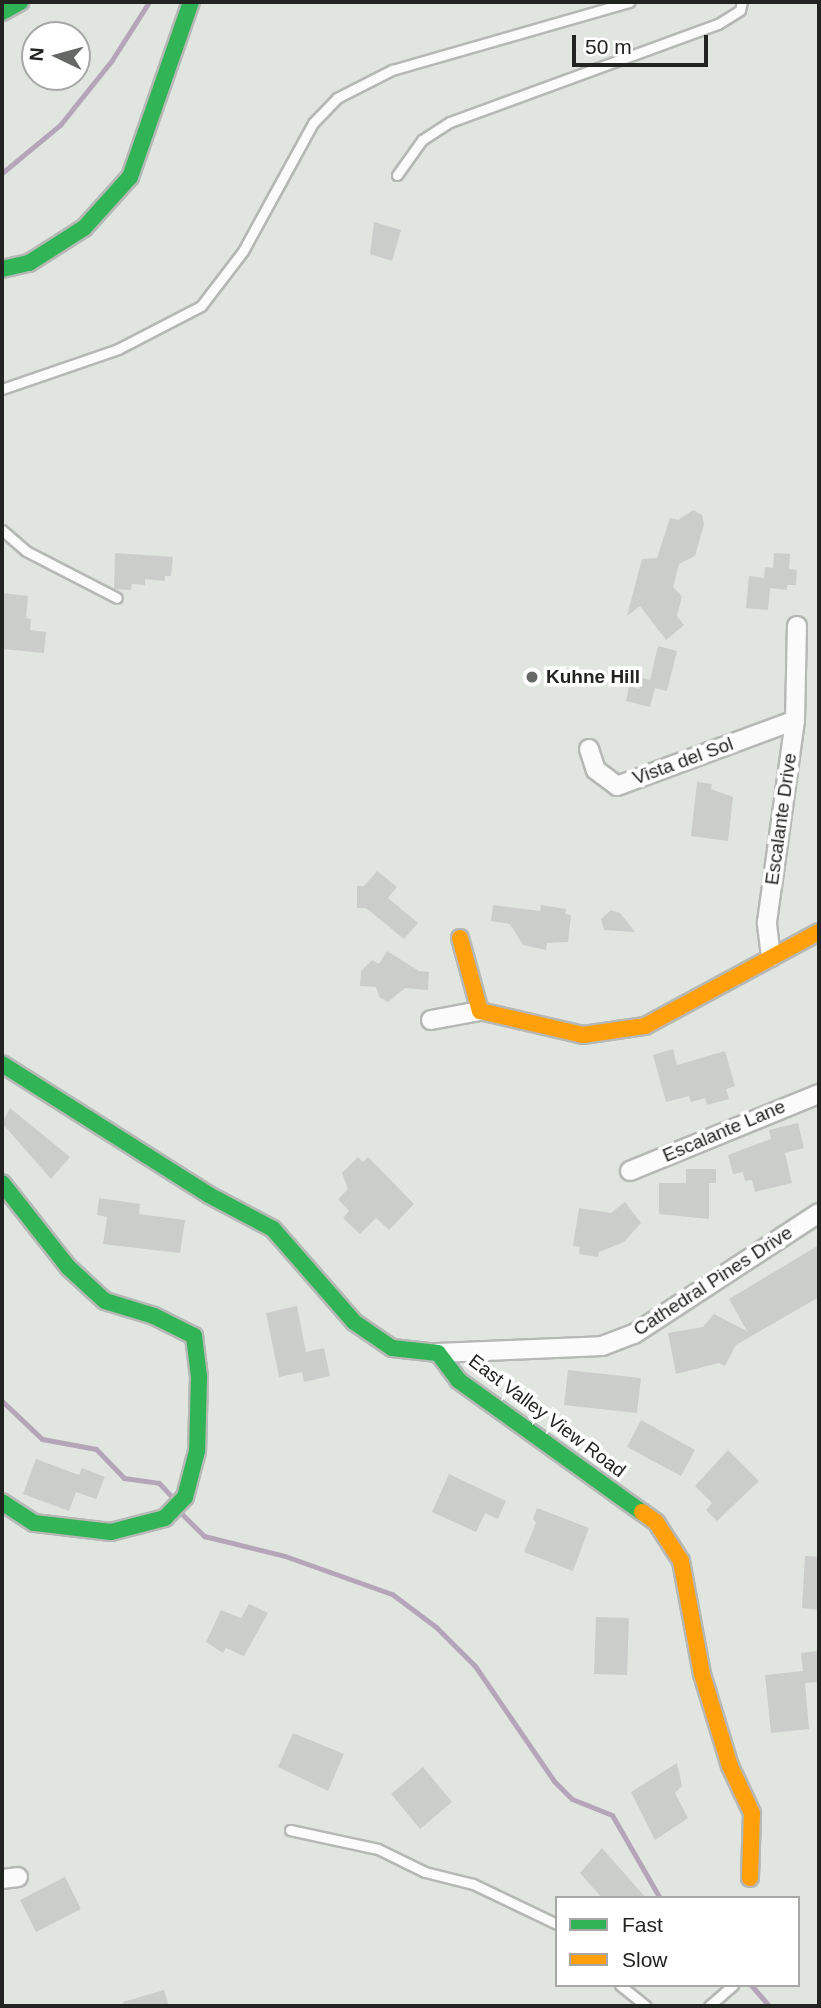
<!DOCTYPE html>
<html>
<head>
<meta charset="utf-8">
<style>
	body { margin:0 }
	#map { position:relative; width:821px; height:2008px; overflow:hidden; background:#e1e5e0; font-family:Helvetica,sans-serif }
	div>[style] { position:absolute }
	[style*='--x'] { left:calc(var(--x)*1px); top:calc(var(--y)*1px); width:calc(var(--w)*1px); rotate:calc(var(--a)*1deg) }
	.stream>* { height:5px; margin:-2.5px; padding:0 2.5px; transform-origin:2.5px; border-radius:2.5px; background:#b5a5b9 }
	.building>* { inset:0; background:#cacdca }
	.roads { filter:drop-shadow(2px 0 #b6b8b5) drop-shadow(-2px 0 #b6b8b5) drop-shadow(0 2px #b6b8b5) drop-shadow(0 -2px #b6b8b5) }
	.lane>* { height:9px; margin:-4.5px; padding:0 4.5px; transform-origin:4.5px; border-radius:4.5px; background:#fafbfa }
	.street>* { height:18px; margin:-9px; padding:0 9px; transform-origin:9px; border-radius:9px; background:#fafbfa }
	.fast>* { height:16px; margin:-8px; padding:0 8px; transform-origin:8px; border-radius:8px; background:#30b455 }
	.slow>* { height:16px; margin:-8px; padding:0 8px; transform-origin:8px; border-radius:8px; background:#ff9f0a }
	.dots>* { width:19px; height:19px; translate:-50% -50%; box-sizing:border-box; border:4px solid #fff; border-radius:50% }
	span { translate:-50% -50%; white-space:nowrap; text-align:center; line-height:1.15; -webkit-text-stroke:7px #fff; paint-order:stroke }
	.poi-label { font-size:19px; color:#222421; font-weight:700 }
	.left { translate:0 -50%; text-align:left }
	.street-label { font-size:19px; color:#222421 }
	.frame { position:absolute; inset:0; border:4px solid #222421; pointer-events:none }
	.legend { position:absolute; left:555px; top:1896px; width:245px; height:91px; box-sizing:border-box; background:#fff; border:2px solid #a7a7a6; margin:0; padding:9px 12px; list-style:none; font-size:21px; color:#222421 }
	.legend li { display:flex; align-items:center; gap:14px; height:35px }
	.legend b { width:35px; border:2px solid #a7a7a6 }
	.north { position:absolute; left:21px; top:21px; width:70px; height:70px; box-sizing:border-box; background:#fff; border:2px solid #a7a7a6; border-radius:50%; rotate:275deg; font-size:19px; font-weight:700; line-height:28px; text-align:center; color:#222421 }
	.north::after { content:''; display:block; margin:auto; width:24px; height:32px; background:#656864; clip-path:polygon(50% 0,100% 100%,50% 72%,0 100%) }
	.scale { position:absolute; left:572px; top:35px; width:136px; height:32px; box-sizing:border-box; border:4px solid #222421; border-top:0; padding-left:9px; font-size:21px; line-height:24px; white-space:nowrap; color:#222421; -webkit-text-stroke:5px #fff; paint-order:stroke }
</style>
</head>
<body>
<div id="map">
	<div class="stream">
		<i style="--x:2;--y:173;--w:75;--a:-39.6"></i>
		<i style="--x:60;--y:125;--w:83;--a:-51.3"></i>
		<i style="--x:112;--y:60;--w:69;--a:-57.5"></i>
		<i style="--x:2;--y:1401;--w:55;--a:43.5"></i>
		<i style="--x:42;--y:1439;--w:55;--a:10.5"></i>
		<i style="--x:96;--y:1449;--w:40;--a:46"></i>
		<i style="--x:124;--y:1478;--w:35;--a:8"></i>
		<i style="--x:159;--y:1483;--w:21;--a:47"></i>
		<i style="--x:181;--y:1513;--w:33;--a:45"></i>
		<i style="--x:204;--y:1536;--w:83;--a:13.9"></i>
		<i style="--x:285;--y:1556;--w:114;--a:19.6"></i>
		<i style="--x:392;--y:1594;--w:55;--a:36.9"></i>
		<i style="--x:436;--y:1627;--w:55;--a:45"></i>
		<i style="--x:475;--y:1666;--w:140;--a:55.5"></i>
		<i style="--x:554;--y:1781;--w:25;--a:45"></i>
		<i style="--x:572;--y:1799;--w:43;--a:21.8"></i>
		<i style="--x:612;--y:1815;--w:96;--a:60"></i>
		<i style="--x:751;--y:1985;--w:28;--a:49"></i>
	</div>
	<div class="building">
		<i style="clip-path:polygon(374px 222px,401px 230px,392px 261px,370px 254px)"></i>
		<i style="clip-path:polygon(693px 510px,702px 515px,704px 524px,695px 556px,679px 564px,673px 587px,682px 596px,677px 616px,684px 625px,666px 640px,640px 606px,627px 616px,642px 559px,657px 558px,670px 518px,678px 520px)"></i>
		<i style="clip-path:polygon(115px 553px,173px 557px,171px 576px,165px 576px,165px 581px,145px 579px,145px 585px,132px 584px,131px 590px,114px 589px)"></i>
		<i style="clip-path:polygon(774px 553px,790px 554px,789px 569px,797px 570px,796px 585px,787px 585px,787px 590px,770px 588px,768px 610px,746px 608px,749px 576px,764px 578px,765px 567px,773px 568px)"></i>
		<i style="clip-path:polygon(2px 593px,28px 596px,26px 618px,31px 619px,30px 630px,46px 632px,44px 653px,2px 649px)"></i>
		<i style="clip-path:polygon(658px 646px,677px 651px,667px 691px,655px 688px,650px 707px,626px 701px,629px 686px,639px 689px,642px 678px,650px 680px)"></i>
		<i style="clip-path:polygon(697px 782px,712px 784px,711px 789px,733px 797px,728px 841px,691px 836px)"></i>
		<i style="clip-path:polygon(377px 871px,397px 887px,388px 898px,418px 923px,404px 939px,366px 908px,357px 908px,357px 886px,364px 886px)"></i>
		<i style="clip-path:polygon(493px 905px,540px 911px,541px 905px,566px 909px,565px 914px,571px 915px,568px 942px,547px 943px,546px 950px,523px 945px,510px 924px,491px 921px)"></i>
		<i style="clip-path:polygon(611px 910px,620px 913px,635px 932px,604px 930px,601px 919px)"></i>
		<i style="clip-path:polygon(387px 951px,419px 971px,429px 972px,428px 990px,405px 988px,388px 1002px,379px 997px,376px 987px,360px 986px,361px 971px,372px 960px,379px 964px)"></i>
		<i style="clip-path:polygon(673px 1049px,677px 1065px,725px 1051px,735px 1086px,726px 1089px,729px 1099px,707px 1105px,705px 1098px,691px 1102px,689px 1096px,666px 1102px,653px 1055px)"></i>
		<i style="clip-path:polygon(10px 1108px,70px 1157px,51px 1179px,2px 1123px)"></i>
		<i style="clip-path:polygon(798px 1123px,804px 1148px,785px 1153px,792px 1183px,755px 1192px,752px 1180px,745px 1181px,743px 1172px,733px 1174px,728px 1155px,771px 1139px,769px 1130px)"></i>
		<i style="clip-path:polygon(358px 1157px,363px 1162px,368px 1157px,414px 1204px,389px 1230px,376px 1218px,360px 1234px,343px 1218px,349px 1211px,338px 1199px,348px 1189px,342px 1173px)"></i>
		<i style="clip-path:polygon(686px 1169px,716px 1169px,716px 1183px,709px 1183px,709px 1219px,659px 1214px,659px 1183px,686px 1183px)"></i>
		<i style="clip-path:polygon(99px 1198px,140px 1204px,139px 1214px,185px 1220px,180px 1253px,103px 1244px,107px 1217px,97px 1215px)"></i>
		<i style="clip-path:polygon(625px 1202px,641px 1223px,624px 1242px,599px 1252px,598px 1257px,579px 1254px,580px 1247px,573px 1246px,579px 1208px,611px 1213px)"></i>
		<i style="clip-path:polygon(819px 1245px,819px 1297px,736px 1345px,725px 1366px,719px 1363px,676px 1374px,668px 1333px,703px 1327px,714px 1314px,747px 1331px,729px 1299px)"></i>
		<i style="clip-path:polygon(297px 1306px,306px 1352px,324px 1348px,330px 1376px,304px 1382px,302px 1372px,279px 1377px,266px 1313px)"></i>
		<i style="clip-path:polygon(568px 1370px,641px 1378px,637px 1413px,564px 1405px)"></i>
		<i style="clip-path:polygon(641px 1420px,695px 1450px,681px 1476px,627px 1447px)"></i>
		<i style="clip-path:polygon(728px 1450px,759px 1481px,717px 1521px,706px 1510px,712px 1503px,695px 1486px)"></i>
		<i style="clip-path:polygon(36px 1459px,79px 1475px,82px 1468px,105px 1477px,96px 1499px,76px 1492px,69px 1511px,23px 1494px)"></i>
		<i style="clip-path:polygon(449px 1474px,506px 1501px,498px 1519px,485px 1513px,476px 1532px,432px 1512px)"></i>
		<i style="clip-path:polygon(537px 1508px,589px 1528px,573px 1571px,524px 1552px,536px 1523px,533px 1519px)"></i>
		<i style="clip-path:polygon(805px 1556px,819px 1557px,819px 1610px,802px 1608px)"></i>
		<i style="clip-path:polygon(249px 1604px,268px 1613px,244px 1656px,226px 1648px,223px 1653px,206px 1642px,221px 1610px,241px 1618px)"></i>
		<i style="clip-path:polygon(596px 1617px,629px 1618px,627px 1675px,594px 1674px)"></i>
		<i style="clip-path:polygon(819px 1651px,819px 1682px,805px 1683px,809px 1729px,771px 1733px,765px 1675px,803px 1671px,801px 1653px)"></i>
		<i style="clip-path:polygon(293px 1733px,344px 1754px,328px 1791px,278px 1767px)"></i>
		<i style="clip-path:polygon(677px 1763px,682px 1786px,675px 1793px,688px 1818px,655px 1840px,631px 1792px)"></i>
		<i style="clip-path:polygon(423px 1767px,452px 1802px,420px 1829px,391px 1794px)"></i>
		<i style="clip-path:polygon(602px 1848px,646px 1898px,602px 1898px,580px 1873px)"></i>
		<i style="clip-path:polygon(65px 1877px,81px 1909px,36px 1932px,20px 1900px)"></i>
		<i style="clip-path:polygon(164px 1990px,169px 2006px,124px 2006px,123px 2002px)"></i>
	</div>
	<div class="roads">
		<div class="lane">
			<i style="--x:397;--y:175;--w:43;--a:-54.5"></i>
			<i style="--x:422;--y:140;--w:33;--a:-33"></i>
			<i style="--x:450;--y:122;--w:285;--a:-20.1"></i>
			<i style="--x:718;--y:24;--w:26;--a:-32"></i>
			<i style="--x:740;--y:10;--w:8;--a:-76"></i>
			<i style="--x:2;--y:389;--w:123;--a:-19"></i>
			<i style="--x:118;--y:349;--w:93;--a:-27.4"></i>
			<i style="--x:201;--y:306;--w:69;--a:-52.6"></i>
			<i style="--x:243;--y:251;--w:146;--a:-61.3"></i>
			<i style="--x:313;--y:123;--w:35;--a:-46"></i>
			<i style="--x:337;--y:98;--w:62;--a:-27"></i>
			<i style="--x:392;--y:70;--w:247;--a:-16"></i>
			<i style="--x:2;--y:530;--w:32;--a:41"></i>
			<i style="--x:26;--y:551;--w:102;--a:27.3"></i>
			<i style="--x:290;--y:1830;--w:90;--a:12.2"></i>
			<i style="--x:378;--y:1849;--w:52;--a:26.1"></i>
			<i style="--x:425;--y:1872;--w:49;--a:14"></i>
			<i style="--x:473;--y:1884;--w:93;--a:25.5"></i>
			<i style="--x:620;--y:1985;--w:33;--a:39"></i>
			<i style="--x:709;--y:2006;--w:32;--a:-41"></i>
		</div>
		<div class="street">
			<i style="--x:589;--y:749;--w:22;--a:72"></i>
			<i style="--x:596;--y:770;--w:26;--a:37"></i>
			<i style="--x:617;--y:786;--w:190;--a:-20.3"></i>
			<i style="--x:771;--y:957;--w:35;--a:-97"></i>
			<i style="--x:767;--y:922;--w:204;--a:-82.1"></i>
			<i style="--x:795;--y:720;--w:94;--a:-88.8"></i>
			<i style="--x:431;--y:1020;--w:50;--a:-10.4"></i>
			<i style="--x:630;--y:1171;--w:204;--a:-22.2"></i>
			<i style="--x:438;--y:1353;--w:164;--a:-2.4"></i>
			<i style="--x:602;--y:1346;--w:34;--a:-21"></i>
			<i style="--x:634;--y:1334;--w:221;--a:-33.2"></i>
			<i style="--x:2;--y:1879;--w:16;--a:-7"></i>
		</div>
		<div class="fast">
			<i style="--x:2;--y:12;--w:21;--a:-29"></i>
			<i style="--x:2;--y:269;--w:28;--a:-13"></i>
			<i style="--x:29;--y:263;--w:65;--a:-32.5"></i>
			<i style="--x:84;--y:228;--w:69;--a:-48"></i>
			<i style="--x:130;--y:177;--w:185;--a:-70.8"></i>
			<i style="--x:2;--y:1064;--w:245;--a:32.3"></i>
			<i style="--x:209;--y:1195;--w:72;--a:28"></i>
			<i style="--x:273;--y:1229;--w:123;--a:48.9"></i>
			<i style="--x:354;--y:1322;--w:46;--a:34.4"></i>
			<i style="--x:392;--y:1348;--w:46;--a:6.2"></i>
			<i style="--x:438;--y:1353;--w:34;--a:53"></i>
			<i style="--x:458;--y:1380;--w:226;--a:35.7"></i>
			<i style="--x:2;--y:1183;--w:107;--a:51.8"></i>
			<i style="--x:68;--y:1267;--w:50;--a:42.6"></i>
			<i style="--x:105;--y:1301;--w:51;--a:17"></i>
			<i style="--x:154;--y:1316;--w:45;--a:26.6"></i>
			<i style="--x:194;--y:1336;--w:41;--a:83"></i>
			<i style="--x:199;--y:1377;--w:74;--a:91.5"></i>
			<i style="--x:197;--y:1451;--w:48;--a:104.6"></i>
			<i style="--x:185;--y:1497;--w:29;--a:134"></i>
			<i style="--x:165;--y:1518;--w:56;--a:165.5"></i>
			<i style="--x:111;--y:1532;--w:78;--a:-173.3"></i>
			<i style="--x:34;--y:1523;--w:38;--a:-147"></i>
		</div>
		<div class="slow">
			<i style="--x:460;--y:938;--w:76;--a:74.7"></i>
			<i style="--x:480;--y:1011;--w:106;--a:13.1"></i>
			<i style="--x:583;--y:1035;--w:63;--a:-8.3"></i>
			<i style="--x:645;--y:1026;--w:198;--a:-28.4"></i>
			<i style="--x:642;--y:1512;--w:17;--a:36"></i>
			<i style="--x:656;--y:1522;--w:46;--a:57.3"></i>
			<i style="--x:681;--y:1561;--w:115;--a:79.5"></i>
			<i style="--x:702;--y:1674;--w:96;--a:73.1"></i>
			<i style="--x:730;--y:1766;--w:52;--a:64.9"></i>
			<i style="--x:752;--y:1813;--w:65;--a:91.8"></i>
		</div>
	</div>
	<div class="dots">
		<i style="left:532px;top:677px;background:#656864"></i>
	</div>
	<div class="poi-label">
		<span class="left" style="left:546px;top:677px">Kuhne Hill</span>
	</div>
	<div class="street-label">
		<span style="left:683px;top:761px;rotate:-20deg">Vista del Sol</span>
		<span style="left:781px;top:819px;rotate:-82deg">Escalante Drive</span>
		<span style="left:724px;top:1131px;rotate:-23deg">Escalante Lane</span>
		<span style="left:713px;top:1281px;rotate:-33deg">Cathedral Pines Drive</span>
		<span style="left:547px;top:1416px;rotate:37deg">East Valley View Road</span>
	</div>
	<div class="frame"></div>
	<ul class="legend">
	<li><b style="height:9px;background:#30b455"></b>Fast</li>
	<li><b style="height:9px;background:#ff9f0a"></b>Slow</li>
	</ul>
	<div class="north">N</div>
	<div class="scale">50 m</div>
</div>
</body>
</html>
